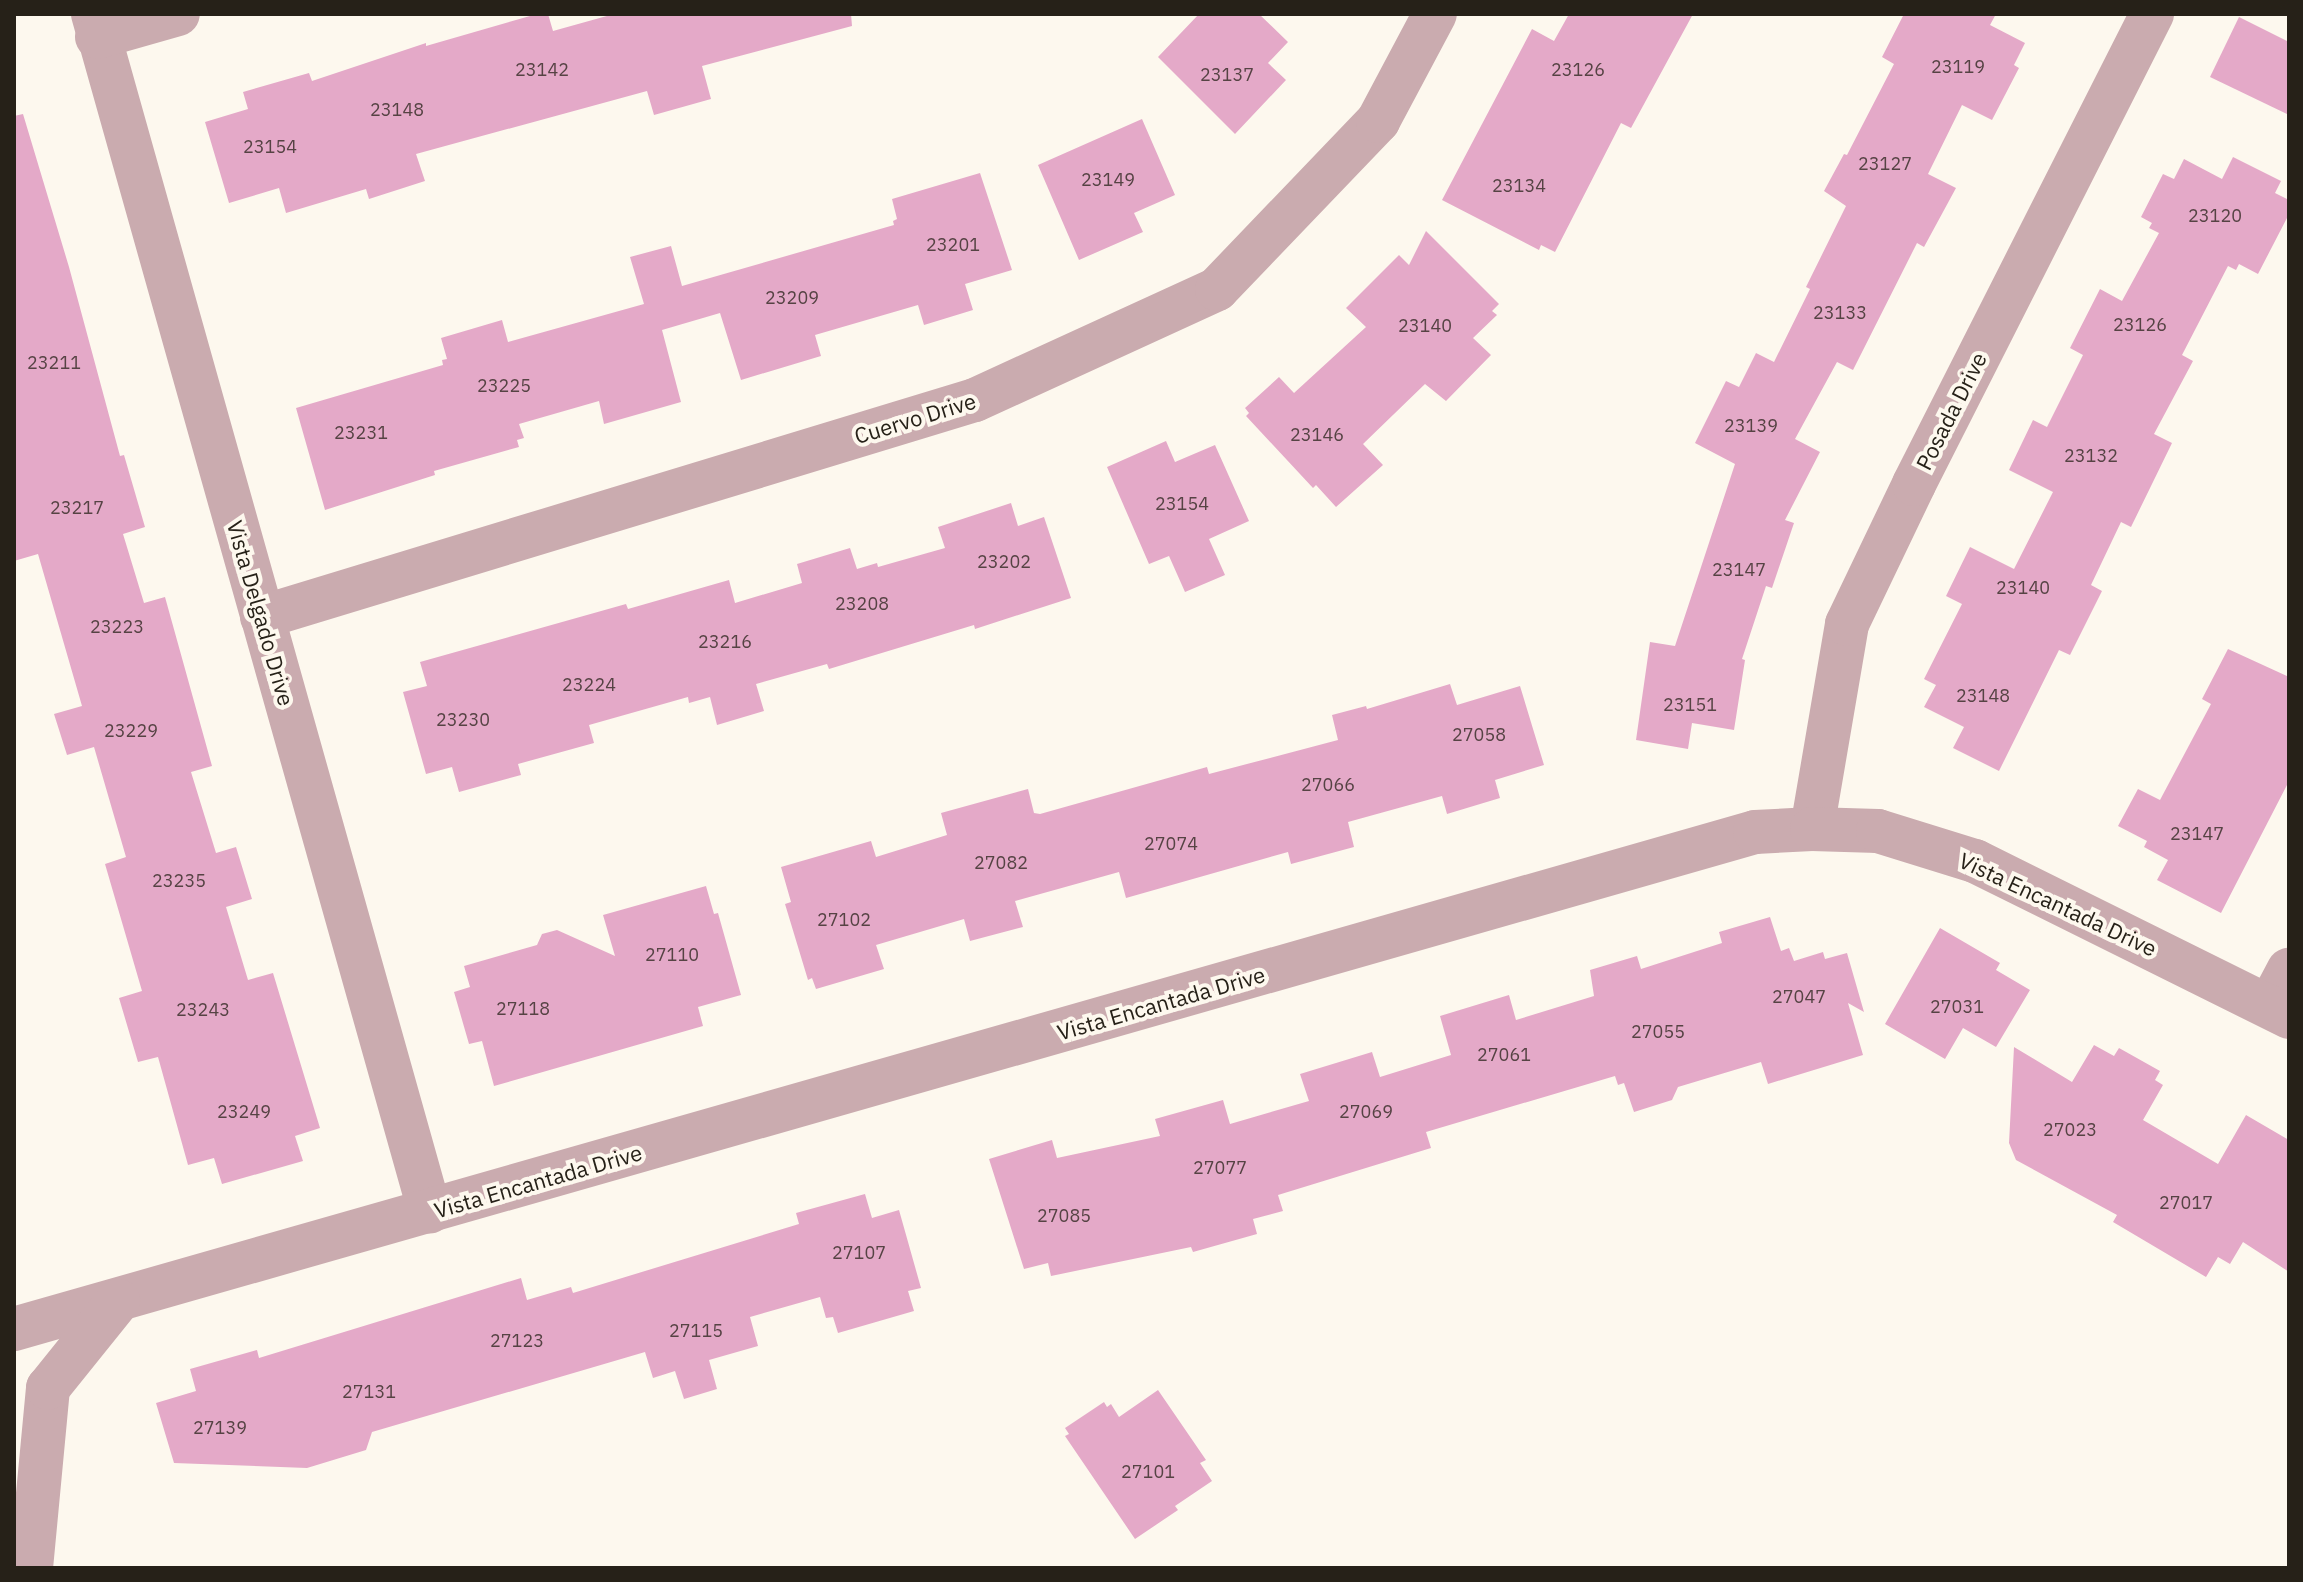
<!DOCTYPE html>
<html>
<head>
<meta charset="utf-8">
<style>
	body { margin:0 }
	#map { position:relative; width:2303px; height:1582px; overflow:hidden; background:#fdf8ee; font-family:"IBM Plex Sans",sans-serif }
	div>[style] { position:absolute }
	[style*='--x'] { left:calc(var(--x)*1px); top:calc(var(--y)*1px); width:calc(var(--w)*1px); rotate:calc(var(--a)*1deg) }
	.building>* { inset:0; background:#e4a9c8 }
	.street>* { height:44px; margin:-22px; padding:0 22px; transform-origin:22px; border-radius:22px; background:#caabaf }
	span { translate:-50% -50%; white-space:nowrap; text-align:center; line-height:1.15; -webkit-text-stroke:8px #fdf8ee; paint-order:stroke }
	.number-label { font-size:18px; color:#564344 }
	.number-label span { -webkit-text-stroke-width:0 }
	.street-label { font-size:22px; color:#262118 }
	.frame { position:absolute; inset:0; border:16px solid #262118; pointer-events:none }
</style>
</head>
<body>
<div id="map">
	<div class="building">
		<i style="clip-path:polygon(537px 14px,548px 14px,553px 31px,614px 14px,851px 14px,852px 26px,702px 66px,711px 99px,654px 115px,647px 91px,416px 154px,425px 181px,369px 199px,366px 189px,286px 213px,279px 188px,229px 203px,205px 122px,248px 109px,243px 92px,309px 73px,312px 81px,426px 43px,426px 46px)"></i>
		<i style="clip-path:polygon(1199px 14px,1259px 14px,1288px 42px,1268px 63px,1286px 80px,1235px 134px,1158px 57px)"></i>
		<i style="clip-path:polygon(1569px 14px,1693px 14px,1631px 128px,1621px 123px,1555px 252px,1541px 245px,1539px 250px,1442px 200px,1532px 29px,1554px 41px)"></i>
		<i style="clip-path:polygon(1904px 14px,1996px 14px,1990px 25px,2025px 43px,2014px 65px,2019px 68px,1992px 120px,1962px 105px,1928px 174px,1956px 188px,1924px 247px,1917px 243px,1853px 370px,1837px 362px,1795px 439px,1820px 452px,1785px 520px,1794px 523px,1772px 588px,1766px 586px,1742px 659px,1745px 660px,1734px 730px,1692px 723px,1688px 749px,1636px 740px,1650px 642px,1675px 646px,1735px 464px,1695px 443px,1726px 381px,1739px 387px,1756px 353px,1774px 362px,1810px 289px,1806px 287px,1846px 206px,1824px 191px,1844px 154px,1847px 155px,1894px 64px,1882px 57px)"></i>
		<i style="clip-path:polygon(2239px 17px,2289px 42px,2289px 115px,2210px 77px)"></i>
		<i style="clip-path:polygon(23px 114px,69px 267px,120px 456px,124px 455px,145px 527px,123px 534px,144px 603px,165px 597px,212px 766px,191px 772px,216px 853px,236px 847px,252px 899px,226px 907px,248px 980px,273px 973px,320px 1128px,295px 1136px,303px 1161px,222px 1184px,214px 1158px,188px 1165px,158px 1057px,138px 1062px,119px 998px,142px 991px,105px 864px,126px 857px,94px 747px,67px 755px,54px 714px,82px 706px,38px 554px,14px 561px,14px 116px)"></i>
		<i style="clip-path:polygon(1142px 119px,1175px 195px,1134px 213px,1143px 232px,1079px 260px,1038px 165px)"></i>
		<i style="clip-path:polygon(2233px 157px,2281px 181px,2275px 193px,2289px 200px,2289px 214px,2258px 274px,2239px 264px,2236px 270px,2228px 266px,2182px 355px,2193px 361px,2154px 434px,2172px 443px,2131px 527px,2121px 522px,2091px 585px,2102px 591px,2070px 655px,2059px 650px,1999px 771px,1953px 748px,1964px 727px,1924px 707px,1936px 685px,1924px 679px,1962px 604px,1946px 596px,1970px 547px,2014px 569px,2053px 492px,2009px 470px,2033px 420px,2047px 427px,2083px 355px,2070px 348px,2100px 289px,2122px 301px,2159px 233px,2149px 228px,2152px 223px,2141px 217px,2163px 174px,2174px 179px,2184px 159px,2222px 179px)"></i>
		<i style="clip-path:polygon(980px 173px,1012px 270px,965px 284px,973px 310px,924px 325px,918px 305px,815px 335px,821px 356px,741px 380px,720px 313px,662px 330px,681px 402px,604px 424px,599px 401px,519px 424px,524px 438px,517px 440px,519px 447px,434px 471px,435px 475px,325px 510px,296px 408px,443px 365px,442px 360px,447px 359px,441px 338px,502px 320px,508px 342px,644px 304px,630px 257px,671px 246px,682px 286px,894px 225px,893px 221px,897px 219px,892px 199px)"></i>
		<i style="clip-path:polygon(1426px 231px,1499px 304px,1492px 311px,1497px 315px,1473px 338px,1491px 355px,1446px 401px,1425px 384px,1363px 444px,1383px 465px,1336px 507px,1316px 485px,1313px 488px,1246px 416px,1249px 413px,1245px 408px,1279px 377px,1294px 393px,1366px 327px,1346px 308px,1399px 255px,1409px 265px)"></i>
		<i style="clip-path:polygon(1166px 441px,1175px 462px,1215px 445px,1249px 521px,1209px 539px,1225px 575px,1185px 592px,1169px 556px,1149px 564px,1107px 467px)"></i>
		<i style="clip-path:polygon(1011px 503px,1018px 526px,1044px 517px,1071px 598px,975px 629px,974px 625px,829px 669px,827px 664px,756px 684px,764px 711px,717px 725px,710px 697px,689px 703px,688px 697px,589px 725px,594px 743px,518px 764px,521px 775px,459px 792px,452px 767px,426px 774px,403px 692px,427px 686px,420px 662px,626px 604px,628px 609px,729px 580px,735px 603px,802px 583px,797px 564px,850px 548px,857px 569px,877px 563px,878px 567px,945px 548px,938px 527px)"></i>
		<i style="clip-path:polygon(2228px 649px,2289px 677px,2289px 781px,2221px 913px,2157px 880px,2168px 860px,2144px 847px,2147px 841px,2118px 826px,2138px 789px,2160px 800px,2211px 704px,2202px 699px)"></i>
		<i style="clip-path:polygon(1450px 684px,1457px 705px,1520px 686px,1544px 765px,1495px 780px,1500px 798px,1447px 814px,1442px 796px,1348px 822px,1354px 847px,1291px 864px,1288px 852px,1126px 898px,1119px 872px,1015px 901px,1023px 927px,970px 941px,964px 919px,876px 945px,884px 969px,816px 989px,812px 978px,808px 980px,785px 904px,791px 902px,781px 867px,871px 841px,876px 857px,947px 835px,941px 813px,1028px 789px,1034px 813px,1040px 814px,1207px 767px,1209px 774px,1338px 740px,1332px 715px,1366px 706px,1367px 709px)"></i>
		<i style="clip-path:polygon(706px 886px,714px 914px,718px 913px,741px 995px,698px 1007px,703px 1026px,494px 1086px,482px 1041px,469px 1044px,454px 992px,470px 987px,464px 966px,537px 945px,542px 934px,557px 930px,615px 956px,603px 915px)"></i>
		<i style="clip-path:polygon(1770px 917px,1781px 951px,1789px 948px,1794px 961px,1823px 952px,1825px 959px,1847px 953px,1864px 1012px,1848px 1003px,1863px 1055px,1768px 1084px,1761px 1062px,1678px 1087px,1672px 1100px,1634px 1112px,1624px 1083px,1618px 1085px,1615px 1076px,1426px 1132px,1431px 1148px,1278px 1195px,1283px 1211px,1253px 1219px,1257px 1234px,1193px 1252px,1191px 1247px,1051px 1276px,1048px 1263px,1024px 1269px,989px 1159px,1052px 1140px,1057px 1158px,1160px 1136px,1155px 1119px,1223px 1100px,1230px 1124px,1309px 1101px,1300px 1074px,1372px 1052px,1380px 1077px,1451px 1055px,1440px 1016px,1509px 995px,1516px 1020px,1594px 996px,1590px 970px,1637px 956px,1641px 969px,1722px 943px,1719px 932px)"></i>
		<i style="clip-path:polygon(1940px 928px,2000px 963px,1996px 970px,2030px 990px,1996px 1047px,1963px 1028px,1945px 1059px,1885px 1024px)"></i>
		<i style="clip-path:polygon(2094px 1045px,2114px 1056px,2119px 1048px,2160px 1071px,2155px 1080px,2163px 1085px,2143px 1120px,2218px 1164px,2246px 1115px,2289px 1140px,2289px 1272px,2243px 1242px,2230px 1264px,2218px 1257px,2206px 1277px,2113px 1222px,2117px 1215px,2016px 1160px,2009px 1143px,2014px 1047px,2072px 1082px)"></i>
		<i style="clip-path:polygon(865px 1194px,872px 1218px,899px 1210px,921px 1288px,908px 1291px,914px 1311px,838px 1333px,833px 1317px,826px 1318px,820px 1297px,750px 1317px,758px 1346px,709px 1360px,717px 1389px,684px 1399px,675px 1371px,653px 1378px,645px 1352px,372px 1432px,366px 1450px,307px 1468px,174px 1463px,156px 1403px,196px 1391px,190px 1369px,257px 1350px,259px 1358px,521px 1278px,527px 1300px,571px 1287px,573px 1293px,799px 1224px,796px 1213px)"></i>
		<i style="clip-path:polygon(1158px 1390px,1206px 1460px,1200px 1463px,1212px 1481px,1175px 1506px,1178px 1510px,1135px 1539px,1065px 1436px,1069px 1434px,1065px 1428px,1104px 1402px,1107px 1407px,1111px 1404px,1119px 1417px)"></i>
	</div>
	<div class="street">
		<i style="--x:93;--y:14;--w:1244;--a:74.29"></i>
		<i style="--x:97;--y:37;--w:84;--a:-15.9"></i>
		<i style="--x:262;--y:617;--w:745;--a:-16.93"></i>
		<i style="--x:975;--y:400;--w:266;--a:-24.6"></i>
		<i style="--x:1217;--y:289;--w:233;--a:-46.2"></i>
		<i style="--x:1378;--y:121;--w:121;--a:-62"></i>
		<i style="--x:1812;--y:829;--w:208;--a:-80.3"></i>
		<i style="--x:1847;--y:624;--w:155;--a:-64.4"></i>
		<i style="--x:1914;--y:484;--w:527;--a:-63.14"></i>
		<i style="--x:2270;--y:1005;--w:40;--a:-62"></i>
		<i style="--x:14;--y:1329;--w:1811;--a:-15.93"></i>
		<i style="--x:1755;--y:832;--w:57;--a:-3"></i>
		<i style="--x:1812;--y:829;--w:66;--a:1.7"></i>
		<i style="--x:1878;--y:831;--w:102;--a:17.2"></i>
		<i style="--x:1975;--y:861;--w:351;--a:26.4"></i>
		<i style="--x:31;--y:1568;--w:181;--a:-84.6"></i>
		<i style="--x:48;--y:1388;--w:112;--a:-51.2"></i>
	</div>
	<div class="number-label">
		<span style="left:1958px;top:67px">23119</span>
		<span style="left:542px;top:70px">23142</span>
		<span style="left:1578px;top:70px">23126</span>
		<span style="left:1227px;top:75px">23137</span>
		<span style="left:397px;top:110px">23148</span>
		<span style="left:270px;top:147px">23154</span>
		<span style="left:1885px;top:164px">23127</span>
		<span style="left:1108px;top:180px">23149</span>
		<span style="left:1519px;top:186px">23134</span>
		<span style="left:2215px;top:216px">23120</span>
		<span style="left:953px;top:245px">23201</span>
		<span style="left:792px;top:298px">23209</span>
		<span style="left:1840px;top:313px">23133</span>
		<span style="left:2140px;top:325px">23126</span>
		<span style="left:1425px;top:326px">23140</span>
		<span style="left:54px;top:363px">23211</span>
		<span style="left:504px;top:386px">23225</span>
		<span style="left:1751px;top:426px">23139</span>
		<span style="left:361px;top:433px">23231</span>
		<span style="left:1317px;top:435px">23146</span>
		<span style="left:2091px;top:456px">23132</span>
		<span style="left:1182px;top:504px">23154</span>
		<span style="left:77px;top:508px">23217</span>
		<span style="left:1004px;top:562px">23202</span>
		<span style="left:1739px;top:570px">23147</span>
		<span style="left:2023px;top:588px">23140</span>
		<span style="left:862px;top:604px">23208</span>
		<span style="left:117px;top:627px">23223</span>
		<span style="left:725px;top:642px">23216</span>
		<span style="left:589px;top:685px">23224</span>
		<span style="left:1983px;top:696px">23148</span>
		<span style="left:1690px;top:705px">23151</span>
		<span style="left:463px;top:720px">23230</span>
		<span style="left:131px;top:731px">23229</span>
		<span style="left:1479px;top:735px">27058</span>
		<span style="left:1328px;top:785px">27066</span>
		<span style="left:2197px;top:834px">23147</span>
		<span style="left:1171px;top:844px">27074</span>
		<span style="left:1001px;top:863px">27082</span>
		<span style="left:179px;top:881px">23235</span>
		<span style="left:844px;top:920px">27102</span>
		<span style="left:672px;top:955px">27110</span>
		<span style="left:1799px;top:997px">27047</span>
		<span style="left:1957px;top:1007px">27031</span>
		<span style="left:523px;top:1009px">27118</span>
		<span style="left:203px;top:1010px">23243</span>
		<span style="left:1658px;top:1032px">27055</span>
		<span style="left:1504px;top:1055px">27061</span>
		<span style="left:244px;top:1112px">23249</span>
		<span style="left:1366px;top:1112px">27069</span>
		<span style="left:2070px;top:1130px">27023</span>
		<span style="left:1220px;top:1168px">27077</span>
		<span style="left:2186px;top:1203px">27017</span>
		<span style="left:1064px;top:1216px">27085</span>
		<span style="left:859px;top:1253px">27107</span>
		<span style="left:696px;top:1331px">27115</span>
		<span style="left:517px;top:1341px">27123</span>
		<span style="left:369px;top:1392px">27131</span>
		<span style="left:220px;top:1428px">27139</span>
		<span style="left:1148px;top:1472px">27101</span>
	</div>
	<div class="street-label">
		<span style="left:1951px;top:411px;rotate:-63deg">Posada Drive</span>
		<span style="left:915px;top:418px;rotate:-17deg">Cuervo Drive</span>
		<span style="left:261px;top:613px;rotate:74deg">Vista Delgado Drive</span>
		<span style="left:2058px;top:904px;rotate:25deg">Vista Encantada Drive</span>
		<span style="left:1161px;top:1003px;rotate:-16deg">Vista Encantada Drive</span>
		<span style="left:538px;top:1181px;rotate:-16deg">Vista Encantada Drive</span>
	</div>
	<div class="frame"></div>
</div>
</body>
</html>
